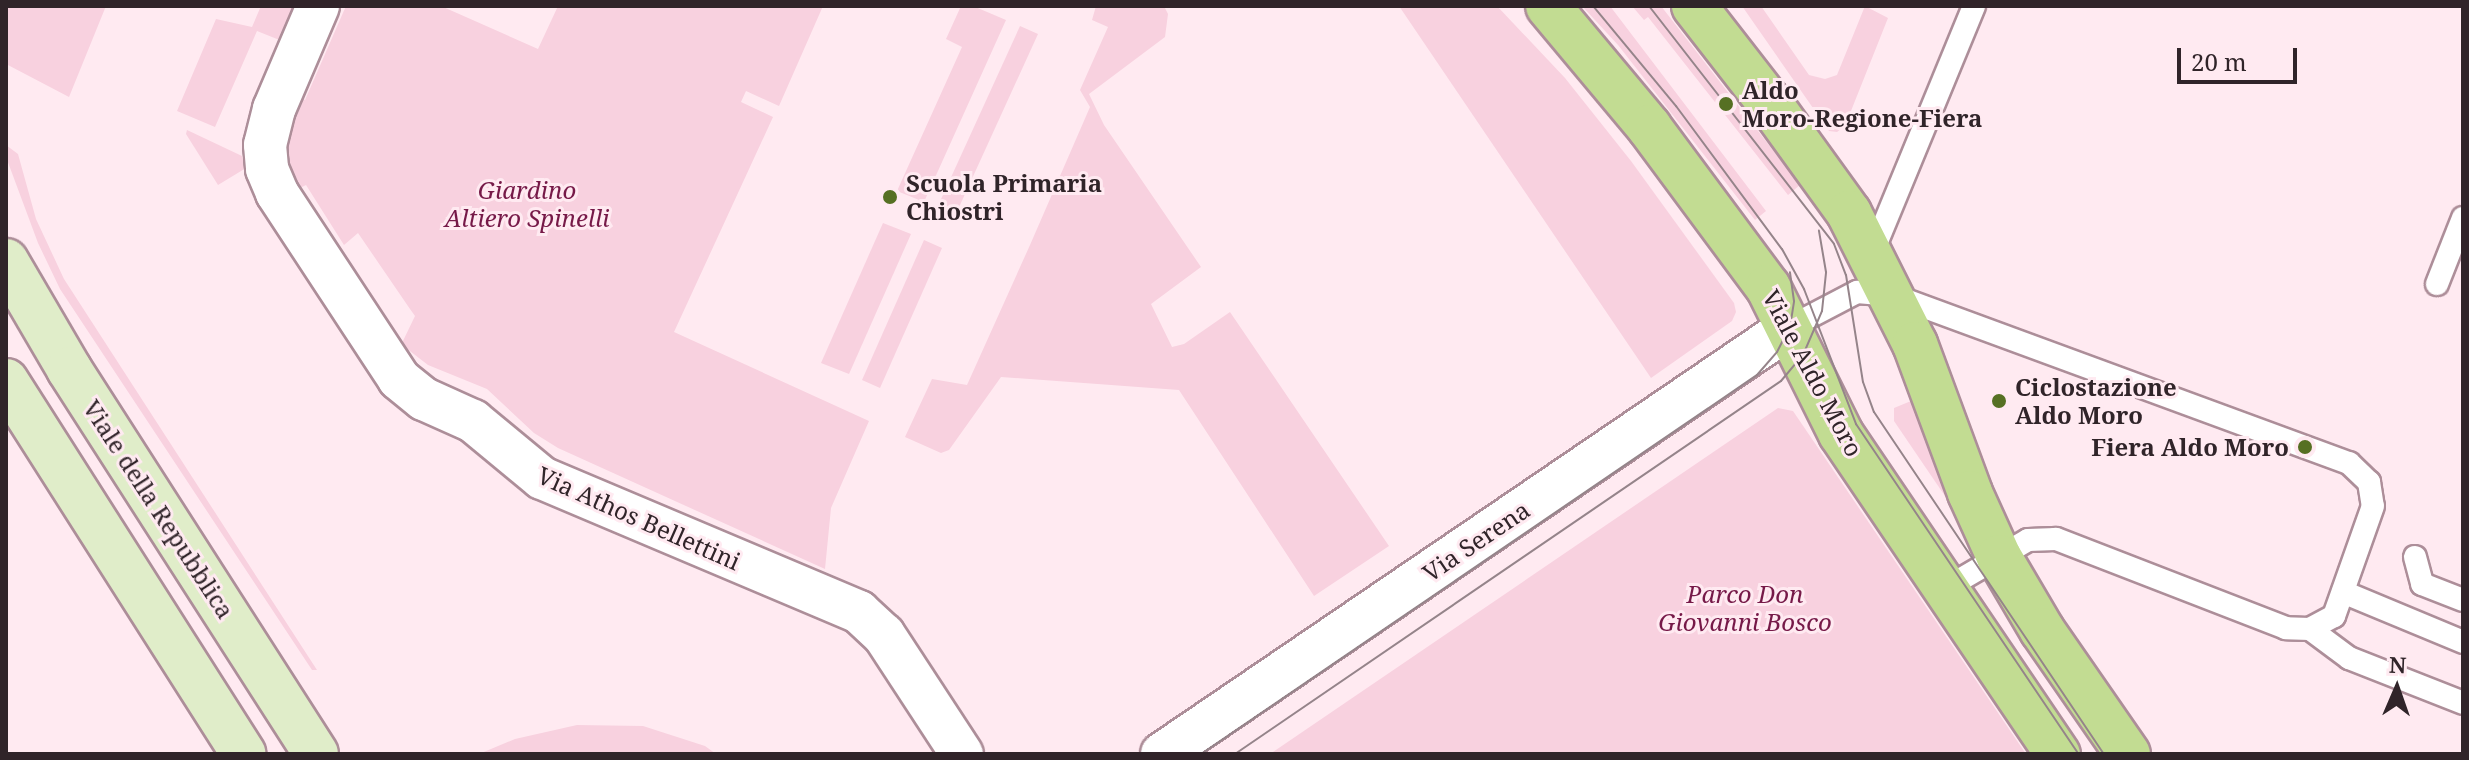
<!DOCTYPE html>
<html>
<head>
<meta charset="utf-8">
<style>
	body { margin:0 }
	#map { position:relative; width:2469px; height:760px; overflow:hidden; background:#ffeaf1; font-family:"Noto Serif",serif }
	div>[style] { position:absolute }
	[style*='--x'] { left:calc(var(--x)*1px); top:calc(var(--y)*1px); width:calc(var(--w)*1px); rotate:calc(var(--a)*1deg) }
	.green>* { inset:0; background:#f8d1df }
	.roads { filter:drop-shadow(2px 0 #ad8e99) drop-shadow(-2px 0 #ad8e99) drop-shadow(0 2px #ad8e99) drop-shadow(0 -2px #ad8e99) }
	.service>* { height:22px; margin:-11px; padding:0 11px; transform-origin:11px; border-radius:11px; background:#fff }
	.minor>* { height:42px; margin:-21px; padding:0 21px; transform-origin:21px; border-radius:21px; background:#fff }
	.secondary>* { height:44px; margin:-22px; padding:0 22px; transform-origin:22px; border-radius:22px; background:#e0edc9 }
	.primary>* { height:44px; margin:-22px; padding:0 22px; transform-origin:22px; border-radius:22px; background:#c2dc92 }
	.tram>* { height:2px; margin:-1px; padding:0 1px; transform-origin:1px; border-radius:1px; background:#95848a }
	.dots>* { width:22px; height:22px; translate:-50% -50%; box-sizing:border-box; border:4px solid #ffeaf1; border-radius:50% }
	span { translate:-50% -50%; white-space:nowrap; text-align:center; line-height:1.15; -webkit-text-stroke:6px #ffeaf1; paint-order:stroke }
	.poi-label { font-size:24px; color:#302429; font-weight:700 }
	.left { translate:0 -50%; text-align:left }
	.right { translate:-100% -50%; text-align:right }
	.park-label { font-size:24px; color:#761948; font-style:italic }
	.street-label { font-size:24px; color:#302429 }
	.frame { position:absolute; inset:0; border:8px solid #302429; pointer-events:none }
	.north { position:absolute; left:2357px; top:648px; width:80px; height:80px; -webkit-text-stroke:6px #ffeaf1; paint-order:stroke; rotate:2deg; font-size:22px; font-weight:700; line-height:32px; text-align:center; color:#302429 }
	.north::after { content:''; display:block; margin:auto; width:28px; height:36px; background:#302429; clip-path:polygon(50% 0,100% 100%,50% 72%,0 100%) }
	.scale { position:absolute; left:2177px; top:48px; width:120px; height:36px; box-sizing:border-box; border:4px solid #302429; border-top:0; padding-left:10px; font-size:24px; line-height:28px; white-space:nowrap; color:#302429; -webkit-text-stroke:6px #ffeaf1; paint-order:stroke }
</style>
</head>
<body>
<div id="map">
	<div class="green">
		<i style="clip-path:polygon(6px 6px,106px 6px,69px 97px,6px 64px)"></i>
		<i style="clip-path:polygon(261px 6px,297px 6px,282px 41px,257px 31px,215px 127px,177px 111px,216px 19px,252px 27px)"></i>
		<i style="clip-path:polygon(346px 6px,441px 6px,538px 49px,558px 6px,823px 6px,779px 106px,746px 91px,741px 102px,773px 117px,674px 332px,869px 421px,831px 508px,825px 569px,558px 448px,534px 433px,487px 389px,428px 365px,406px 348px,402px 343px,415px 316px,410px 309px,358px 233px,344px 245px,306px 185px,298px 189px,285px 167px,282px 146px,299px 97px,305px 100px)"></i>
		<i style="clip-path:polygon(961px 6px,973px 6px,1006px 20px,924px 202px,897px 191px,962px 47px,946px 39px)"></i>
		<i style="clip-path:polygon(1096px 6px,1164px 6px,1168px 14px,1165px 37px,1089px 94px,1104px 125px,1201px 267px,1151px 304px,1172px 347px,1184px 344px,1230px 312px,1389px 546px,1314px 596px,1179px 390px,1001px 377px,949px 450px,941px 453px,905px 437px,932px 379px,967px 385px,1030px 245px,1090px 107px,1080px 90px,1108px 27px,1092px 20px)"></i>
		<i style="clip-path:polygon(1399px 6px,1497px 6px,1565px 78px,1631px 161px,1734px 303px,1736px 312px,1732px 321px,1651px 378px)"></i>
		<i style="clip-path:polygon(1582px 6px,1610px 6px,1766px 211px,1755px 220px,1618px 45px)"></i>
		<i style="clip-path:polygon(1632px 6px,1661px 6px,1800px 185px,1788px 195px,1648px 17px,1644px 20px)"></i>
		<i style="clip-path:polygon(1742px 6px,1761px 6px,1809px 75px,1825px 79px,1837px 75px,1865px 6px,1888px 18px,1845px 126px,1837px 132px,1829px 131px)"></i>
		<i style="clip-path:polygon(1020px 26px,1038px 34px,955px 216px,937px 208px)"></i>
		<i style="clip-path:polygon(187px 130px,242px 156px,246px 168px,218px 185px,186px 134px)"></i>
		<i style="clip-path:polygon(6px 145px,18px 154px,36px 219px,64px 279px,317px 670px,312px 670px,60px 289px,38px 243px,6px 157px)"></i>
		<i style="clip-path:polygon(883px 223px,911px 234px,849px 374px,821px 363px)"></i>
		<i style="clip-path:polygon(924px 240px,942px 248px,880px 388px,862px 380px)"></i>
		<i style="clip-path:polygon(1911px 401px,1914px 402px,1950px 494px,1947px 499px,1894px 421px,1894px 408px)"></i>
		<i style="clip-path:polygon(1778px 408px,1793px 411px,2026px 754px,1270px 754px)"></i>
		<i style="clip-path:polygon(577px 725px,643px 726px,705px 746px,716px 754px,479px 754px,515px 739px)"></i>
	</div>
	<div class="roads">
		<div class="service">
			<i style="--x:1871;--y:256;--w:270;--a:-67.6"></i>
			<i style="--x:2437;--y:284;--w:71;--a:-68.5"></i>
			<i style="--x:1790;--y:327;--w:76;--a:-27.6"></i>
			<i style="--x:1857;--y:292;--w:35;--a:5"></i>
			<i style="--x:1892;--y:295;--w:487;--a:20.2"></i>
			<i style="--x:2349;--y:463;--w:28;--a:44"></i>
			<i style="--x:2369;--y:482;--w:24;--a:81"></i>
			<i style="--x:2373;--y:506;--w:117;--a:109.5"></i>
			<i style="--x:2334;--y:616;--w:27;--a:152"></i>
			<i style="--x:2310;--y:629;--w:24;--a:-178"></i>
			<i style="--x:2286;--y:628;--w:247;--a:-158.8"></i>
			<i style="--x:2056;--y:539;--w:28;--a:178"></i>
			<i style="--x:2028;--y:540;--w:97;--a:149.7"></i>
			<i style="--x:2415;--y:557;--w:28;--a:75"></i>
			<i style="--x:2422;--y:584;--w:44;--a:21.3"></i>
			<i style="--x:2343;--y:592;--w:130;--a:22.6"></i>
			<i style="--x:2310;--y:629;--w:49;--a:36.6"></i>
			<i style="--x:2349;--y:658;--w:123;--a:21.5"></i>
		</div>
		<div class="minor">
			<i style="--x:318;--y:6;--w:112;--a:113.1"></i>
			<i style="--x:274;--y:109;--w:37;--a:104"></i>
			<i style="--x:265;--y:145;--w:24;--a:85"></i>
			<i style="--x:267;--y:169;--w:26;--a:67"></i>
			<i style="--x:277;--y:193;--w:222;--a:56.7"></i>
			<i style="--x:399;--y:379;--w:32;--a:39"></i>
			<i style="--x:424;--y:399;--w:54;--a:24.2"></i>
			<i style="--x:473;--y:421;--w:89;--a:39.6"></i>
			<i style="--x:542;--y:478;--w:344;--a:22.9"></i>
			<i style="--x:859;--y:612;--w:34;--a:43"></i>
			<i style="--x:884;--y:635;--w:142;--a:56.8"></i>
			<i style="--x:1162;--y:754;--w:759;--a:-34.21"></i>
		</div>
		<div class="secondary">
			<i style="--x:6;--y:261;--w:125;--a:59.7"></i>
			<i style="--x:69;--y:369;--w:457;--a:57.3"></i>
			<i style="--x:6;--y:381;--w:442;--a:57.5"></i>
		</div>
		<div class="primary">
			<i style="--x:1548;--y:6;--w:158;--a:50.1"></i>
			<i style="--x:1649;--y:127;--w:199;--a:53.4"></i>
			<i style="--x:1768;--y:287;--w:164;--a:63.6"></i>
			<i style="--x:1841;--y:434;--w:387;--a:55.9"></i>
			<i style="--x:1694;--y:6;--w:120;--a:52.1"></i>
			<i style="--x:1768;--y:101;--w:138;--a:54.1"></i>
			<i style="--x:1849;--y:213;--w:147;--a:63.3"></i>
			<i style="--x:1915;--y:344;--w:159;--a:69.7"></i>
			<i style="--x:1970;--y:493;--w:70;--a:65.6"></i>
			<i style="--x:1999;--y:557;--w:85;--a:59.5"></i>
			<i style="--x:2042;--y:630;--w:151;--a:55.3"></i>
		</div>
	</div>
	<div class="tram">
		<i style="--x:1593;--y:6;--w:130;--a:50.3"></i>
		<i style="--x:1676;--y:106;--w:178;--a:53.5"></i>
		<i style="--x:1782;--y:249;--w:46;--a:61.2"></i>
		<i style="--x:1804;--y:289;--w:145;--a:68.9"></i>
		<i style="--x:1856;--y:424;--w:398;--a:56"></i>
		<i style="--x:1649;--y:6;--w:301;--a:52.1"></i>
		<i style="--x:1834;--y:244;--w:33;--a:69"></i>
		<i style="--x:1846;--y:275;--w:108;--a:81"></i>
		<i style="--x:1863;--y:382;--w:32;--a:70"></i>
		<i style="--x:1874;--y:412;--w:412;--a:56.1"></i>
		<i style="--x:1201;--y:754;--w:673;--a:-34.28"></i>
		<i style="--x:1757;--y:375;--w:30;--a:-49"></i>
		<i style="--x:1777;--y:352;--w:28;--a:-63"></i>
		<i style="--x:1790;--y:327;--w:26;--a:-81"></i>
		<i style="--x:1794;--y:301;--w:29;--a:-98"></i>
		<i style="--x:1235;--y:754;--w:661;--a:-34.34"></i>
		<i style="--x:1781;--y:381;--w:34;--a:-50"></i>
		<i style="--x:1803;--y:355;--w:48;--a:-66.6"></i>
		<i style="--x:1822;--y:311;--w:39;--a:-84"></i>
		<i style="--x:1826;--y:272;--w:42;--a:-99.7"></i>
	</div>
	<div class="dots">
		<i style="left:1726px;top:104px;background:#567023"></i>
		<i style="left:890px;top:197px;background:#567023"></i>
		<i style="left:1999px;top:401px;background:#567023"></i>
		<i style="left:2305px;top:447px;background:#567023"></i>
	</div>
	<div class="poi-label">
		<span class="left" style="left:1742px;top:104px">Aldo<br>Moro-Regione-Fiera</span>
		<span class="left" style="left:906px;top:197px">Scuola Primaria<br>Chiostri</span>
		<span class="left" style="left:2015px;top:401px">Ciclostazione<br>Aldo Moro</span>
		<span class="right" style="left:2289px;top:447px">Fiera Aldo Moro</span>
	</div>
	<div class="park-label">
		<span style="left:527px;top:204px">Giardino<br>Altiero Spinelli</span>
		<span style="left:1745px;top:608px">Parco Don<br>Giovanni Bosco</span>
	</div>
	<div class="street-label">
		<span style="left:1813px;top:373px;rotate:62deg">Viale Aldo Moro</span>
		<span style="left:159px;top:509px;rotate:57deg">Viale della Repubblica</span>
		<span style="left:639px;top:518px;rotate:24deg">Via Athos Bellettini</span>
		<span style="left:1476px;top:541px;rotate:-34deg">Via Serena</span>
	</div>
	<div class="frame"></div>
	<div class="north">N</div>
	<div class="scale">20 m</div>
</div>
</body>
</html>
